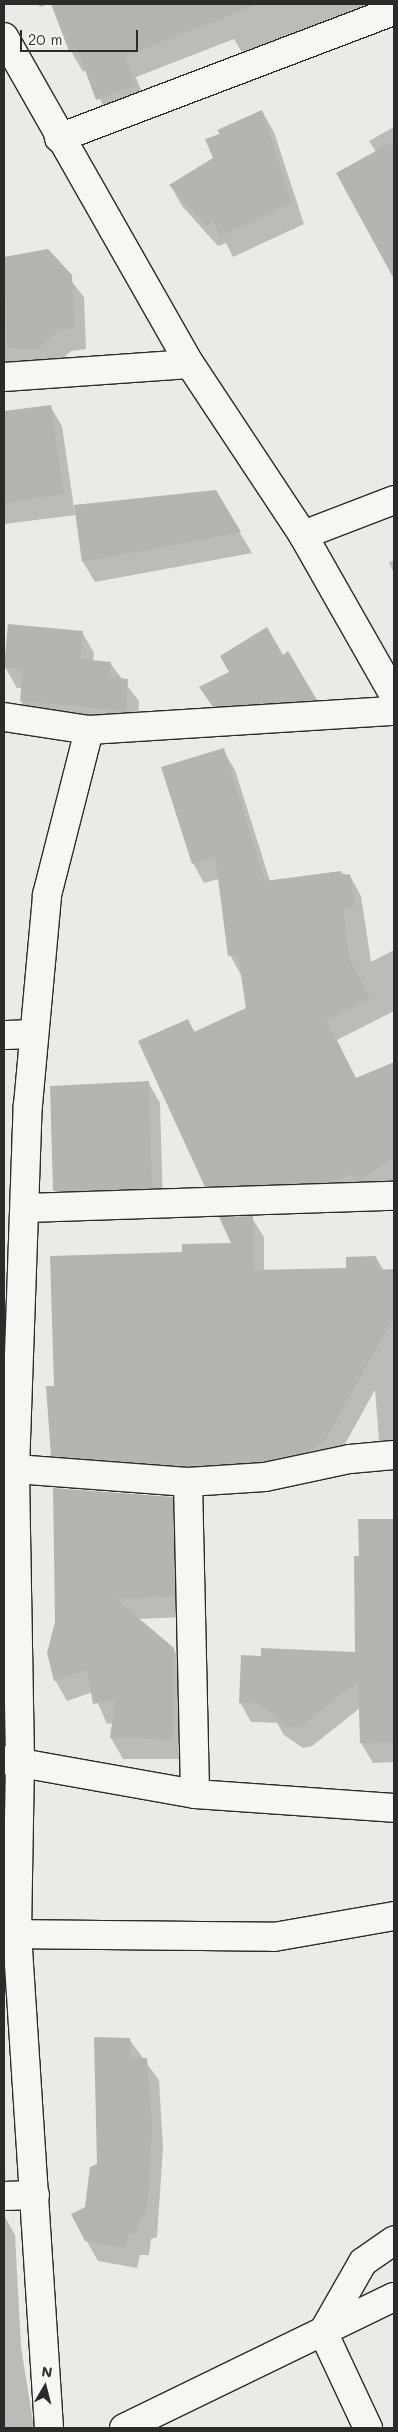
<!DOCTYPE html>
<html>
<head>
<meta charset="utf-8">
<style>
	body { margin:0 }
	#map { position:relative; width:398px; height:2432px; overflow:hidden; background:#eaeae6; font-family:Mali,sans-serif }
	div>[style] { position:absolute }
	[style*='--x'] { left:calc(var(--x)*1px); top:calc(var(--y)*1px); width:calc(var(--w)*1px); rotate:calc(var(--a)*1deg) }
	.shadow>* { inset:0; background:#0003 }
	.building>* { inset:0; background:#b4b4b1 }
	.roads { filter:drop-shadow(1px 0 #2b2b2b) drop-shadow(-1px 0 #2b2b2b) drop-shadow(0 1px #2b2b2b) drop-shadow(0 -1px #2b2b2b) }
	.minor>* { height:28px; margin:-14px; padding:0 14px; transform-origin:14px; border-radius:14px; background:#f6f6f2 }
	.tertiary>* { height:28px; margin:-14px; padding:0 14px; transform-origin:14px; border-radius:14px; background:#f6f6f2 }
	span { translate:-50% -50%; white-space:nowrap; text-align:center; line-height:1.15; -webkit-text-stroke:4px #f6f6f2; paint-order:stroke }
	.frame { position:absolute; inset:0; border:5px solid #2b2b2b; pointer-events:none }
	.north { position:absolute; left:20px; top:2362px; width:50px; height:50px; -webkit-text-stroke:4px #f6f6f2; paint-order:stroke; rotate:8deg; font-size:14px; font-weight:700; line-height:20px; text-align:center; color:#2b2b2b }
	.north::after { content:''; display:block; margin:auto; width:18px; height:22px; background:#2b2b2b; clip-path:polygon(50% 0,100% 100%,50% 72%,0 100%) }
	.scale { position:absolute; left:20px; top:30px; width:118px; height:22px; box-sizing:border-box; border:2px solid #2b2b2b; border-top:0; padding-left:6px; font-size:15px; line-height:18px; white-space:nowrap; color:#2b2b2b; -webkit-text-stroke:4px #f6f6f2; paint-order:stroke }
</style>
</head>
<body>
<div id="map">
	<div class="shadow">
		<i style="clip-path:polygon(38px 4px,49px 4px,40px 7px)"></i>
		<i style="clip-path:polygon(52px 4px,385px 4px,243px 54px,234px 39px,136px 77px,147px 106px,110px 120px,86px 70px,83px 72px,71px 51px)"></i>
		<i style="clip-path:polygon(262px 111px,274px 132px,304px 224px,233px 257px,226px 243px,218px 246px,182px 206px,171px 186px,215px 159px,207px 140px)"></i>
		<i style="clip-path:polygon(394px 127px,394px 265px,390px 267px,376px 152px,369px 141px)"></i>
		<i style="clip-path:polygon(47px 250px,84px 297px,86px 349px,71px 351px,50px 370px,4px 369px,4px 258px)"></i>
		<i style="clip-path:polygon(50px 406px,62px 426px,75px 515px,4px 524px,4px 413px)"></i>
		<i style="clip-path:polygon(215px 491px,252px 553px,95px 582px,83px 562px)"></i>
		<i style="clip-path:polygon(394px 560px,394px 574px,389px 562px)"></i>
		<i style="clip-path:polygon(82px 632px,94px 653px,93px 661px,110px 663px,139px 701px,137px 731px,34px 721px,21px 701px,23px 688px,17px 688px,5px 667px)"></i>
		<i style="clip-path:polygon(288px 653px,326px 717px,225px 723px,201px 688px)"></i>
		<i style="clip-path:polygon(223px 750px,235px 770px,270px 881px,340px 872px,350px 876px,361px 896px,371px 962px,394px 950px,394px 1011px,337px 1040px,356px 1079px,394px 1063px,394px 1189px,217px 1206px,206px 1186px,188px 1020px,195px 1033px,247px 1009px,241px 975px,230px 955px,219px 879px,204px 883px,193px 863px)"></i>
		<i style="clip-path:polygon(148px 1082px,160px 1103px,163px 1208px,67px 1212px,55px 1191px)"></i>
		<i style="clip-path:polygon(252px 1218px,264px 1237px,264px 1271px,348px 1269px,376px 1257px,384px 1271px,394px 1271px,394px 1460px,379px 1440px,375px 1390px,336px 1460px,63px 1475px,52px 1456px,55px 1387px,184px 1253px,232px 1244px)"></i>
		<i style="clip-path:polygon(172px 1498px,184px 1519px,186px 1617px,138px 1619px,173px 1648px,185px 1670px,185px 1759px,123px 1759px,111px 1738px,113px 1723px,107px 1724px,93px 1692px,67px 1701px,55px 1680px,50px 1663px,56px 1622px)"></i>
		<i style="clip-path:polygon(360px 1521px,394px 1521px,394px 1762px,373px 1763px,361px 1743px,360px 1708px,312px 1746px,303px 1748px,284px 1735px,277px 1723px,251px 1722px,240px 1702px,262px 1657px,356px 1653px)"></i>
		<i style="clip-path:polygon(129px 2039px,159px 2080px,163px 2148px,157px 2237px,151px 2239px,149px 2255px,140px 2255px,137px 2268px,98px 2261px,86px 2240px,87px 2208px)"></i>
		<i style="clip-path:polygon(4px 2134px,6px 2205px,4px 2209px)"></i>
		<i style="clip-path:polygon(4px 2215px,15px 2235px,21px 2347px,34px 2428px,4px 2428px)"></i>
	</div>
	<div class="building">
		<i style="clip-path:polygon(51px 4px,253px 4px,254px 6px,125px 56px,136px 85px,96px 100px,77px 48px,69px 51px)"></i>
		<i style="clip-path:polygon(262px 110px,292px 203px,220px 236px,214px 222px,206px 226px,169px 185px,213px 158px,205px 139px,220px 134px,217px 130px)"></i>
		<i style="clip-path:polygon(394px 141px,394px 279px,336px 173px)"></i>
		<i style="clip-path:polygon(48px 249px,72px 275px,75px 328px,59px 330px,38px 349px,7px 348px,4px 257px)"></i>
		<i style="clip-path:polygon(51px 405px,64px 494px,4px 503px,4px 411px)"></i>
		<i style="clip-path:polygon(216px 490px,241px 532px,82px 562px,74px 505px)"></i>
		<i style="clip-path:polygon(8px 624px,83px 631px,80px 659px,111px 662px,109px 677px,128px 679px,126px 711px,20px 701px,23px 669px,4px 667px)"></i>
		<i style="clip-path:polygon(267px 627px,283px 655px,288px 651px,317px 700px,213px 707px,199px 687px,229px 672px,220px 656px)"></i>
		<i style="clip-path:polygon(224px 748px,265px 881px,341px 871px,341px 876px,350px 874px,355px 906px,343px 908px,349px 958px,370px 998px,326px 1020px,356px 1078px,394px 1062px,394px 1158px,356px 1182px,351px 1174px,332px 1182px,205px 1187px,138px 1041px,188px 1019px,194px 1032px,246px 1008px,238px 954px,228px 956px,215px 856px,192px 864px,161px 767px)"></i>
		<i style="clip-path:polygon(149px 1081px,152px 1188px,53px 1191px,50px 1086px)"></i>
		<i style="clip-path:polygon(253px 1216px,254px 1270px,346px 1268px,346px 1257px,376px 1256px,377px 1270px,394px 1269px,394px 1317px,325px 1441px,307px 1452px,263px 1461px,188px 1466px,51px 1456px,46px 1386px,54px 1386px,50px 1256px,182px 1252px,182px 1244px,231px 1243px,219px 1217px)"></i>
		<i style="clip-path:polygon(53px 1488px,173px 1497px,175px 1596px,116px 1599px,174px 1648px,173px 1739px,110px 1738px,115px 1700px,93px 1704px,87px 1670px,54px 1681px,47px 1653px,55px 1622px)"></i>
		<i style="clip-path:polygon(358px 1519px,394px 1519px,394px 1742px,360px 1743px,358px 1681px,301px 1726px,290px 1728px,258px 1703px,239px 1703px,241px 1655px,261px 1656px,261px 1648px,355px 1652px,354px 1556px,359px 1556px)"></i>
		<i style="clip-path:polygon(94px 2037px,130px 2038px,131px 2058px,147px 2058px,152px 2126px,149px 2189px,145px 2217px,139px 2218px,137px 2234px,129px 2234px,126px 2247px,85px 2241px,71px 2214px,85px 2207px,90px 2167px,97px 2164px)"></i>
	</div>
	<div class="roads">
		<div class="minor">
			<i style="--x:59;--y:138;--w:358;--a:-20.8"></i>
			<i style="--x:4;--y:377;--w:186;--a:-4"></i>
			<i style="--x:303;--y:535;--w:97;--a:-21"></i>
			<i style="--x:4;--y:717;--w:86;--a:8.7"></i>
			<i style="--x:89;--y:730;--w:306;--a:-3.6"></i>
			<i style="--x:4;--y:1035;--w:30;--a:-2"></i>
			<i style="--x:26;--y:1208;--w:368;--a:-1.9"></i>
			<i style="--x:15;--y:1469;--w:173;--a:4.3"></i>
			<i style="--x:188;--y:1482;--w:77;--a:-3.7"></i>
			<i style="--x:265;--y:1477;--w:87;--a:-12"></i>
			<i style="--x:350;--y:1459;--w:44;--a:-5.2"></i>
			<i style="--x:188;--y:1482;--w:312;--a:88.7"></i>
			<i style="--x:4;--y:1760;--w:194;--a:10.1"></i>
			<i style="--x:195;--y:1794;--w:199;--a:4"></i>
			<i style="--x:4;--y:1934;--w:270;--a:0.6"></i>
			<i style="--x:274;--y:1937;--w:122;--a:-9.9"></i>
			<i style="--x:4;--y:2196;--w:31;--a:-2"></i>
			<i style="--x:49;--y:2428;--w:495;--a:-93.7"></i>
			<i style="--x:17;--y:1934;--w:174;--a:-89"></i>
			<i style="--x:20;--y:1760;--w:291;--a:-91"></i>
			<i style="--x:15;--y:1469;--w:364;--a:-88"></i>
			<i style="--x:28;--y:1105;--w:211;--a:-84.8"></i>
			<i style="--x:47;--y:895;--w:170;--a:-75.7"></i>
			<i style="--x:124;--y:2428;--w:300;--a:-25.9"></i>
			<i style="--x:368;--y:2428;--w:106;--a:-115.1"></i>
			<i style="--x:323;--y:2332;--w:81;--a:-60.3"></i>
			<i style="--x:363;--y:2262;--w:38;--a:-35"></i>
		</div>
		<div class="tertiary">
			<i style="--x:4;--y:37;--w:376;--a:60.4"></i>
			<i style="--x:190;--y:364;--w:205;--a:56.5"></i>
			<i style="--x:303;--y:535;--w:184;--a:60.4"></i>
		</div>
	</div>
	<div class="frame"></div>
	<div class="north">N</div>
	<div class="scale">20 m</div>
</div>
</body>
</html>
